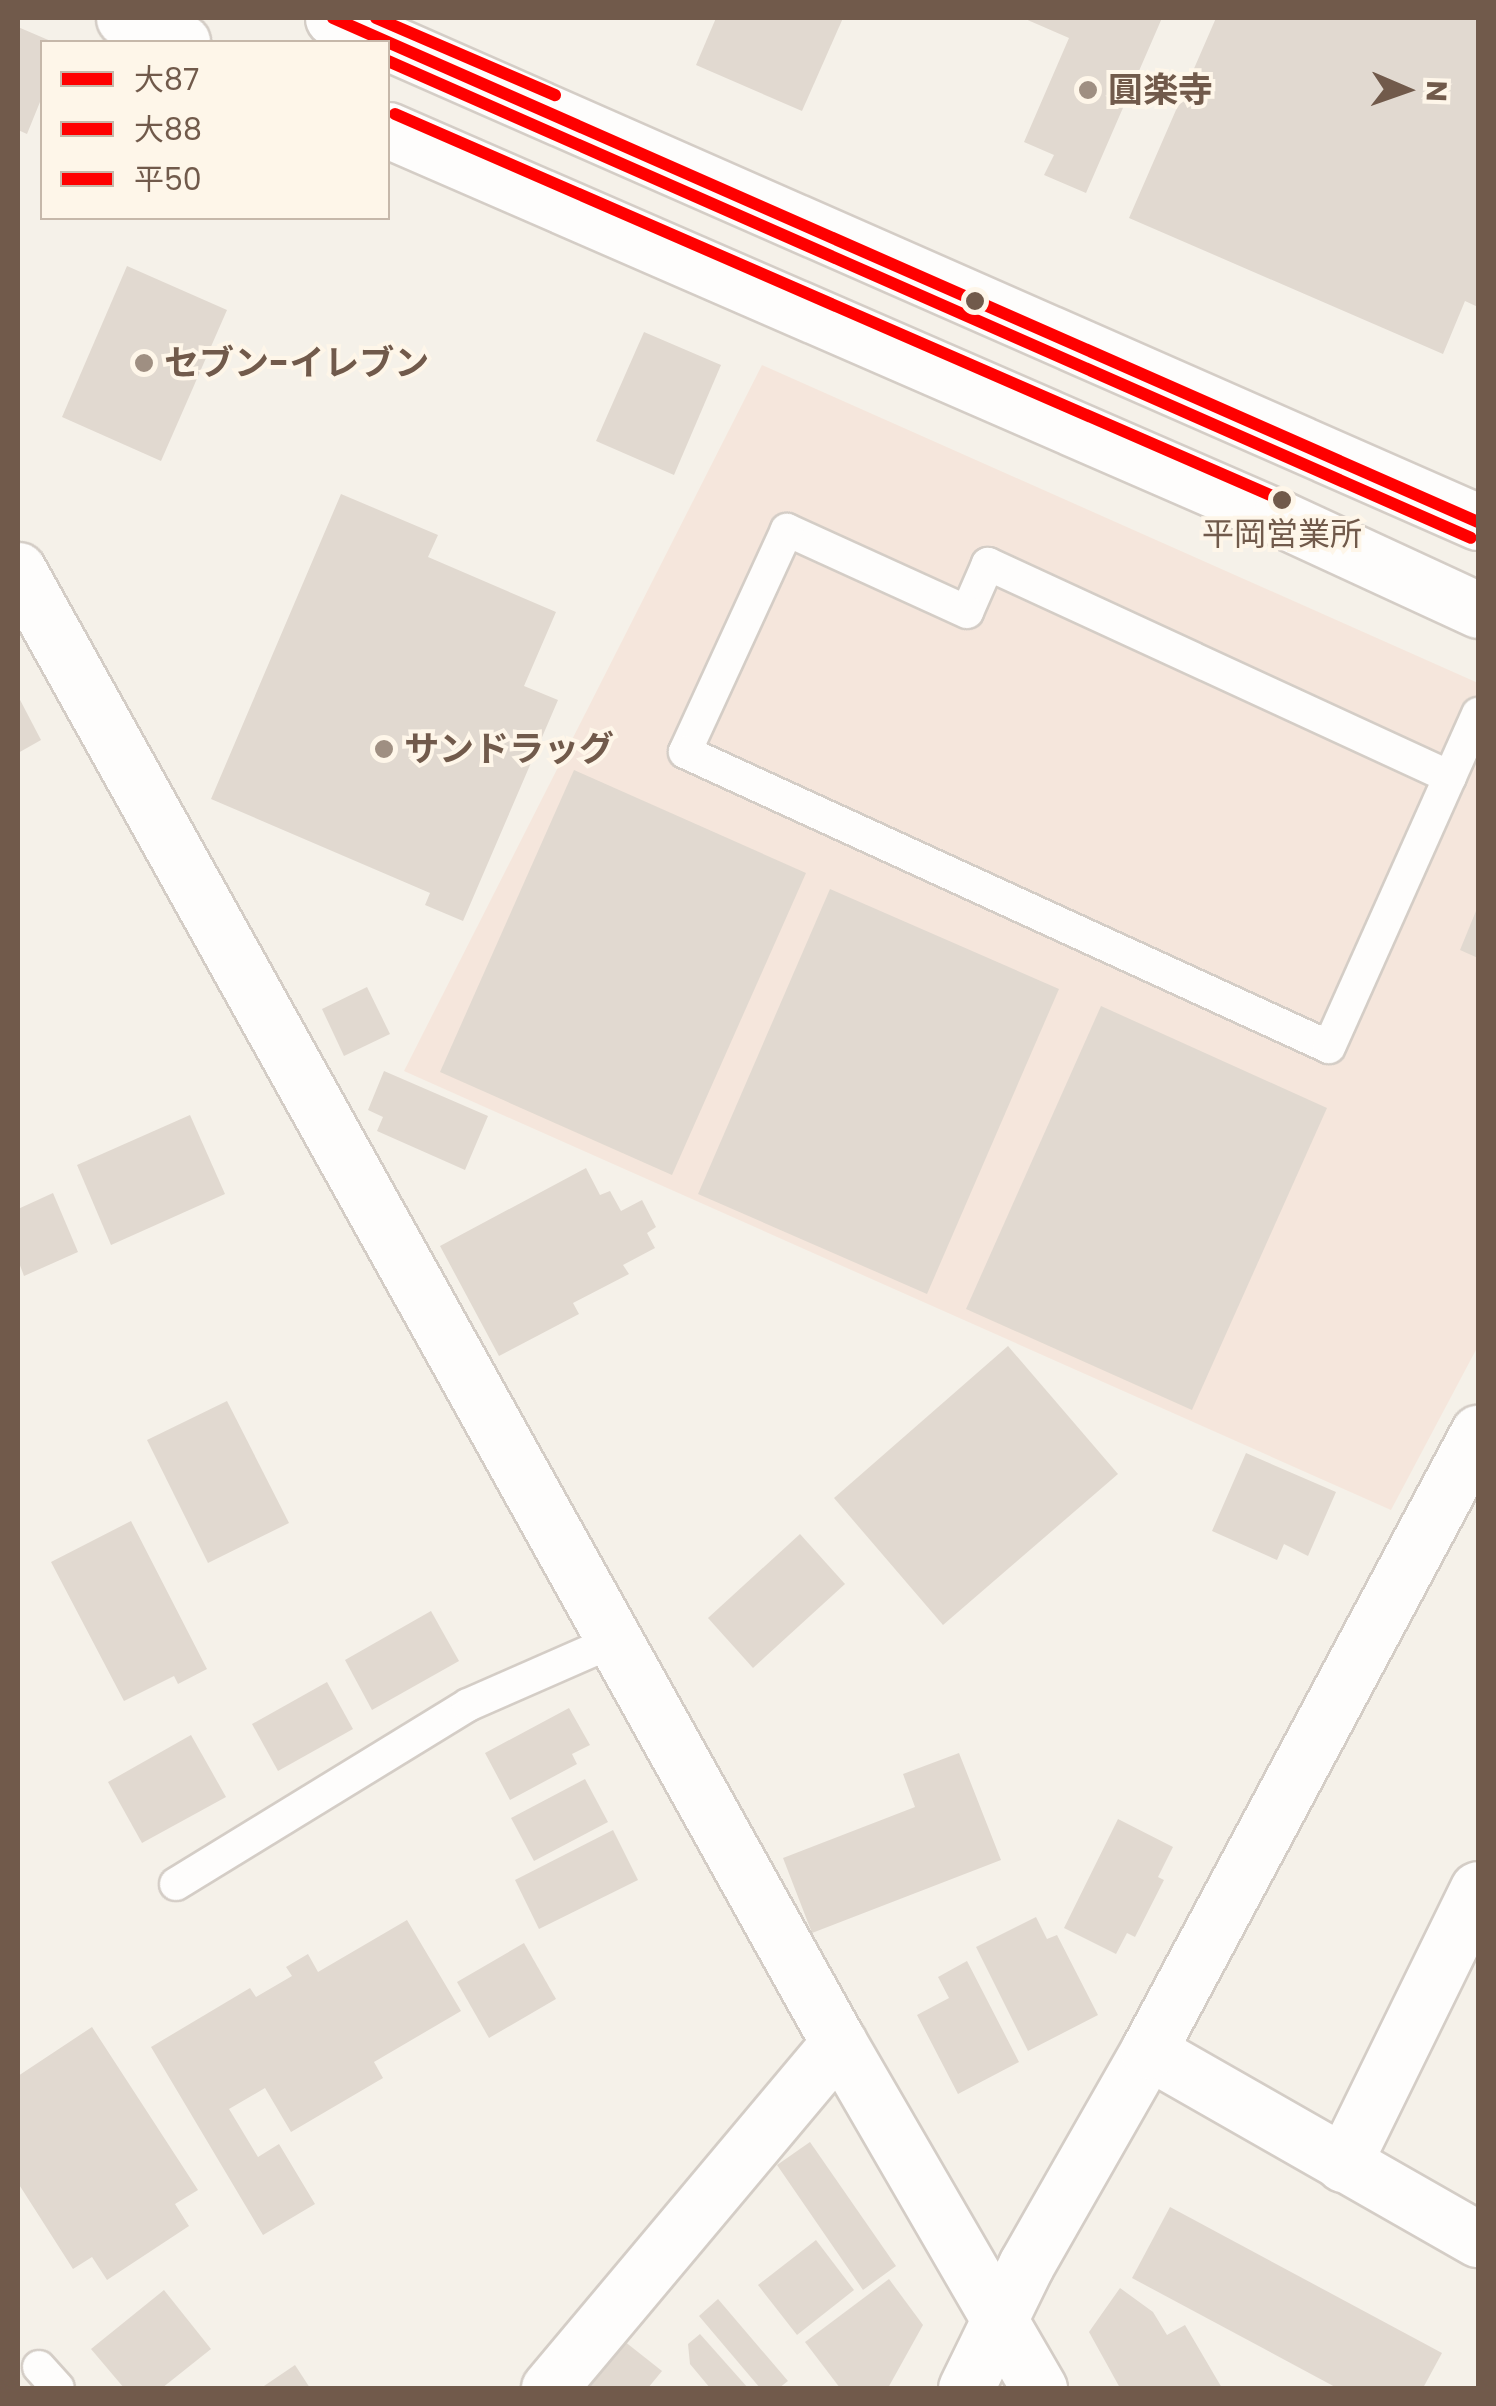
<!DOCTYPE html>
<html>
<head>
<meta charset="utf-8">
<style>
	body { margin:0 }
	#map { position:relative; width:1496px; height:2406px; overflow:hidden; background:#f5f1e9; font-family:Poppins,"Noto Sans JP",sans-serif }
	div>[style] { position:absolute }
	[style*='--x'] { left:calc(var(--x)*1px); top:calc(var(--y)*1px); width:calc(var(--w)*1px); rotate:calc(var(--a)*1deg) }
	.commercial>* { inset:0; background:#f5e6dc }
	.building>* { inset:0; background:#e1d9d0 }
	.roads { filter:drop-shadow(2px 0 #d4cdc6) drop-shadow(-2px 0 #d4cdc6) drop-shadow(0 2px #d4cdc6) drop-shadow(0 -2px #d4cdc6) }
	.service>* { height:32px; margin:-16px; padding:0 16px; transform-origin:16px; border-radius:16px; background:#fefdfc }
	.minor>* { height:55px; margin:-27.5px; padding:0 27.5px; transform-origin:27.5px; border-radius:27.5px; background:#fefdfc }
	.tertiary>* { height:55px; margin:-27.5px; padding:0 27.5px; transform-origin:27.5px; border-radius:27.5px; background:#fefdfc }
	.secondary>* { height:55px; margin:-27.5px; padding:0 27.5px; transform-origin:27.5px; border-radius:27.5px; background:#fefdfc }
	.bus-1>* { height:12px; margin:-6px; padding:0 6px; transform-origin:6px; border-radius:6px; background:#f00 }
	.bus-2>* { height:12px; margin:-6px; padding:0 6px; transform-origin:6px; border-radius:6px; background:#f00 }
	.bus-3>* { height:12px; margin:-6px; padding:0 6px; transform-origin:6px; border-radius:6px; background:#f00 }
	.dots>* { width:28px; height:28px; translate:-50% -50%; box-sizing:border-box; border:5px solid #fef6e9; border-radius:50% }
	span { translate:-50% -50%; white-space:nowrap; text-align:center; line-height:1.15; -webkit-text-stroke:8px #fef6e9; paint-order:stroke }
	.bus-label { font-size:32px; color:#715a4b }
	.poi-label { font-size:35px; color:#715a4b; font-weight:700 }
	.left { translate:0 -50%; text-align:left }
	.frame { position:absolute; inset:0; border:20px solid #715a4b; pointer-events:none }
	.legend { position:absolute; left:40px; top:40px; width:350px; height:180px; box-sizing:border-box; background:#fef6e9; border:2px solid #c6b8aa; margin:0; padding:12px 18px; list-style:none; font-size:30px; color:#715a4b }
	.legend li { display:flex; align-items:center; gap:20px; height:50px }
	.legend b { width:50px; border:2px solid #c6b8aa }
	.north { position:absolute; left:1356px; top:40px; width:100px; height:100px; -webkit-text-stroke:8px #fef6e9; paint-order:stroke; rotate:92deg; font-size:28px; font-weight:700; line-height:40px; text-align:center; color:#715a4b }
	.north::after { content:''; display:block; margin:auto; width:35px; height:45px; background:#715a4b; clip-path:polygon(50% 0,100% 100%,50% 72%,0 100%) }
</style>
</head>
<body>
<div id="map">
	<div class="commercial">
		<i style="clip-path:polygon(762px 365px,1478px 683px,1478px 1346px,1391px 1510px,404px 1071px)"></i>
	</div>
	<div class="building">
		<i style="clip-path:polygon(716px 18px,843px 18px,802px 111px,696px 65px)"></i>
		<i style="clip-path:polygon(1023px 18px,1162px 18px,1086px 193px,1044px 175px,1054px 155px,1024px 142px,1069px 38px)"></i>
		<i style="clip-path:polygon(1216px 18px,1478px 18px,1478px 307px,1465px 301px,1443px 354px,1129px 218px)"></i>
		<i style="clip-path:polygon(18px 27px,53px 42px,42px 42px,42px 97px,27px 134px,18px 130px)"></i>
		<i style="clip-path:polygon(127px 266px,227px 310px,161px 461px,62px 417px)"></i>
		<i style="clip-path:polygon(644px 332px,721px 365px,674px 475px,596px 441px)"></i>
		<i style="clip-path:polygon(341px 494px,438px 535px,428px 557px,556px 612px,524px 686px,558px 700px,463px 921px,425px 905px,430px 893px,211px 799px)"></i>
		<i style="clip-path:polygon(18px 696px,41px 740px,18px 753px)"></i>
		<i style="clip-path:polygon(574px 770px,806px 873px,672px 1175px,440px 1072px)"></i>
		<i style="clip-path:polygon(830px 889px,1059px 989px,927px 1294px,698px 1194px)"></i>
		<i style="clip-path:polygon(1478px 906px,1478px 958px,1460px 950px)"></i>
		<i style="clip-path:polygon(367px 987px,390px 1034px,344px 1056px,322px 1009px)"></i>
		<i style="clip-path:polygon(1101px 1006px,1327px 1108px,1192px 1410px,966px 1309px)"></i>
		<i style="clip-path:polygon(384px 1071px,488px 1116px,465px 1170px,377px 1131px,383px 1117px,368px 1110px)"></i>
		<i style="clip-path:polygon(190px 1115px,225px 1194px,111px 1245px,77px 1165px)"></i>
		<i style="clip-path:polygon(586px 1168px,600px 1195px,610px 1191px,621px 1211px,642px 1200px,656px 1227px,647px 1233px,655px 1248px,623px 1265px,629px 1274px,573px 1303px,579px 1314px,499px 1356px,440px 1246px)"></i>
		<i style="clip-path:polygon(53px 1193px,78px 1252px,24px 1276px,18px 1260px,18px 1209px)"></i>
		<i style="clip-path:polygon(1008px 1346px,1118px 1474px,943px 1625px,834px 1498px)"></i>
		<i style="clip-path:polygon(227px 1401px,289px 1523px,208px 1563px,147px 1440px)"></i>
		<i style="clip-path:polygon(1246px 1453px,1336px 1492px,1308px 1556px,1284px 1544px,1277px 1560px,1212px 1531px)"></i>
		<i style="clip-path:polygon(131px 1521px,207px 1669px,178px 1684px,174px 1676px,124px 1701px,51px 1562px)"></i>
		<i style="clip-path:polygon(800px 1534px,845px 1584px,753px 1668px,708px 1618px)"></i>
		<i style="clip-path:polygon(431px 1611px,459px 1661px,372px 1710px,345px 1660px)"></i>
		<i style="clip-path:polygon(327px 1682px,353px 1729px,278px 1771px,252px 1724px)"></i>
		<i style="clip-path:polygon(569px 1708px,590px 1745px,572px 1754px,577px 1764px,510px 1800px,485px 1753px)"></i>
		<i style="clip-path:polygon(191px 1735px,226px 1797px,142px 1843px,108px 1782px)"></i>
		<i style="clip-path:polygon(959px 1753px,1001px 1860px,812px 1933px,783px 1858px,915px 1807px,903px 1774px)"></i>
		<i style="clip-path:polygon(585px 1779px,608px 1822px,534px 1861px,511px 1818px)"></i>
		<i style="clip-path:polygon(1118px 1819px,1173px 1847px,1158px 1877px,1164px 1880px,1135px 1937px,1127px 1933px,1116px 1954px,1064px 1928px)"></i>
		<i style="clip-path:polygon(613px 1830px,638px 1880px,539px 1929px,515px 1880px)"></i>
		<i style="clip-path:polygon(1036px 1917px,1047px 1939px,1057px 1935px,1098px 2015px,1028px 2051px,976px 1947px)"></i>
		<i style="clip-path:polygon(407px 1920px,461px 2011px,374px 2062px,383px 2078px,291px 2132px,265px 2088px,229px 2109px,258px 2157px,279px 2144px,315px 2204px,263px 2235px,151px 2047px,250px 1988px,256px 1997px,292px 1976px,286px 1967px,308px 1954px,318px 1972px)"></i>
		<i style="clip-path:polygon(524px 1943px,556px 1999px,489px 2038px,457px 1982px)"></i>
		<i style="clip-path:polygon(967px 1961px,1019px 2062px,958px 2094px,917px 2015px,949px 1998px,938px 1977px)"></i>
		<i style="clip-path:polygon(92px 2027px,198px 2190px,175px 2204px,189px 2226px,107px 2280px,92px 2257px,73px 2269px,18px 2183px,18px 2076px)"></i>
		<i style="clip-path:polygon(810px 2142px,896px 2266px,863px 2290px,777px 2165px)"></i>
		<i style="clip-path:polygon(1170px 2207px,1442px 2353px,1423px 2388px,1337px 2388px,1132px 2278px)"></i>
		<i style="clip-path:polygon(816px 2240px,854px 2290px,797px 2335px,758px 2285px)"></i>
		<i style="clip-path:polygon(889px 2279px,923px 2325px,888px 2388px,840px 2388px,805px 2342px)"></i>
		<i style="clip-path:polygon(1120px 2288px,1153px 2312px,1167px 2335px,1185px 2325px,1222px 2388px,1120px 2388px,1089px 2332px)"></i>
		<i style="clip-path:polygon(164px 2290px,211px 2349px,162px 2388px,124px 2388px,91px 2349px)"></i>
		<i style="clip-path:polygon(718px 2299px,788px 2381px,779px 2388px,760px 2388px,699px 2316px)"></i>
		<i style="clip-path:polygon(700px 2334px,748px 2388px,710px 2388px,690px 2364px,688px 2344px)"></i>
		<i style="clip-path:polygon(624px 2341px,662px 2371px,648px 2388px,586px 2388px)"></i>
		<i style="clip-path:polygon(295px 2365px,310px 2388px,261px 2388px)"></i>
	</div>
	<div class="roads">
		<div class="service">
			<i style="--x:1450;--y:777;--w:509;--a:-155.25"></i>
			<i style="--x:988;--y:564;--w:52;--a:113.6"></i>
			<i style="--x:967;--y:612;--w:198;--a:-155.5"></i>
			<i style="--x:787;--y:530;--w:244;--a:114.7"></i>
			<i style="--x:685;--y:752;--w:708;--a:24.61"></i>
			<i style="--x:1329;--y:1047;--w:365;--a:-65.9"></i>
			<i style="--x:176;--y:1884;--w:342;--a:-31.5"></i>
			<i style="--x:468;--y:1705;--w:159;--a:-23.7"></i>
			<i style="--x:39;--y:2367;--w:28;--a:48"></i>
		</div>
		<div class="minor">
			<i style="--x:1343;--y:2164;--w:306;--a:-63.9"></i>
			<i style="--x:549;--y:2388;--w:451;--a:-50"></i>
		</div>
		<div class="tertiary">
			<i style="--x:18;--y:570;--w:1686;--a:60.87"></i>
			<i style="--x:839;--y:2043;--w:399;--a:59.9"></i>
			<i style="--x:1148;--y:2051;--w:380;--a:29.7"></i>
			<i style="--x:966;--y:2388;--w:137;--a:-64"></i>
			<i style="--x:1026;--y:2265;--w:246;--a:-60.3"></i>
			<i style="--x:1148;--y:2051;--w:701;--a:-61.9"></i>
		</div>
		<div class="secondary">
			<i style="--x:124;--y:18;--w:63;--a:22.5"></i>
			<i style="--x:333;--y:18;--w:1251;--a:23.76"></i>
			<i style="--x:388;--y:130;--w:972;--a:23.53"></i>
			<i style="--x:1279;--y:518;--w:219;--a:24.8"></i>
		</div>
	</div>
	<div class="bus-1">
		<i style="--x:333;--y:18;--w:1251;--a:23.76"></i>
	</div>
	<div class="bus-2">
		<i style="--x:388;--y:61;--w:1183;--a:23.77"></i>
	</div>
	<div class="bus-3">
		<i style="--x:376;--y:18;--w:195;--a:23.3"></i>
		<i style="--x:395;--y:114;--w:972;--a:23.53"></i>
	</div>
	<div class="dots">
		<i style="left:1088px;top:90px;background:#9f8f82"></i>
		<i style="left:975px;top:301px;background:#715a4b"></i>
		<i style="left:144px;top:363px;background:#9f8f82"></i>
		<i style="left:1282px;top:500px;background:#715a4b"></i>
		<i style="left:384px;top:749px;background:#9f8f82"></i>
	</div>
	<div class="bus-label">
		<span style="left:1282px;top:534px">平岡営業所</span>
	</div>
	<div class="poi-label">
		<span class="left" style="left:1108px;top:90px">圓楽寺</span>
		<span class="left" style="left:164px;top:363px">セブン-イレブン</span>
		<span class="left" style="left:404px;top:749px">サンドラッグ</span>
	</div>
	<div class="frame"></div>
	<ul class="legend">
	<li><b style="height:12px;background:#f00"></b>大87</li>
	<li><b style="height:12px;background:#f00"></b>大88</li>
	<li><b style="height:12px;background:#f00"></b>平50</li>
	</ul>
	<div class="north">N</div>
</div>
</body>
</html>
